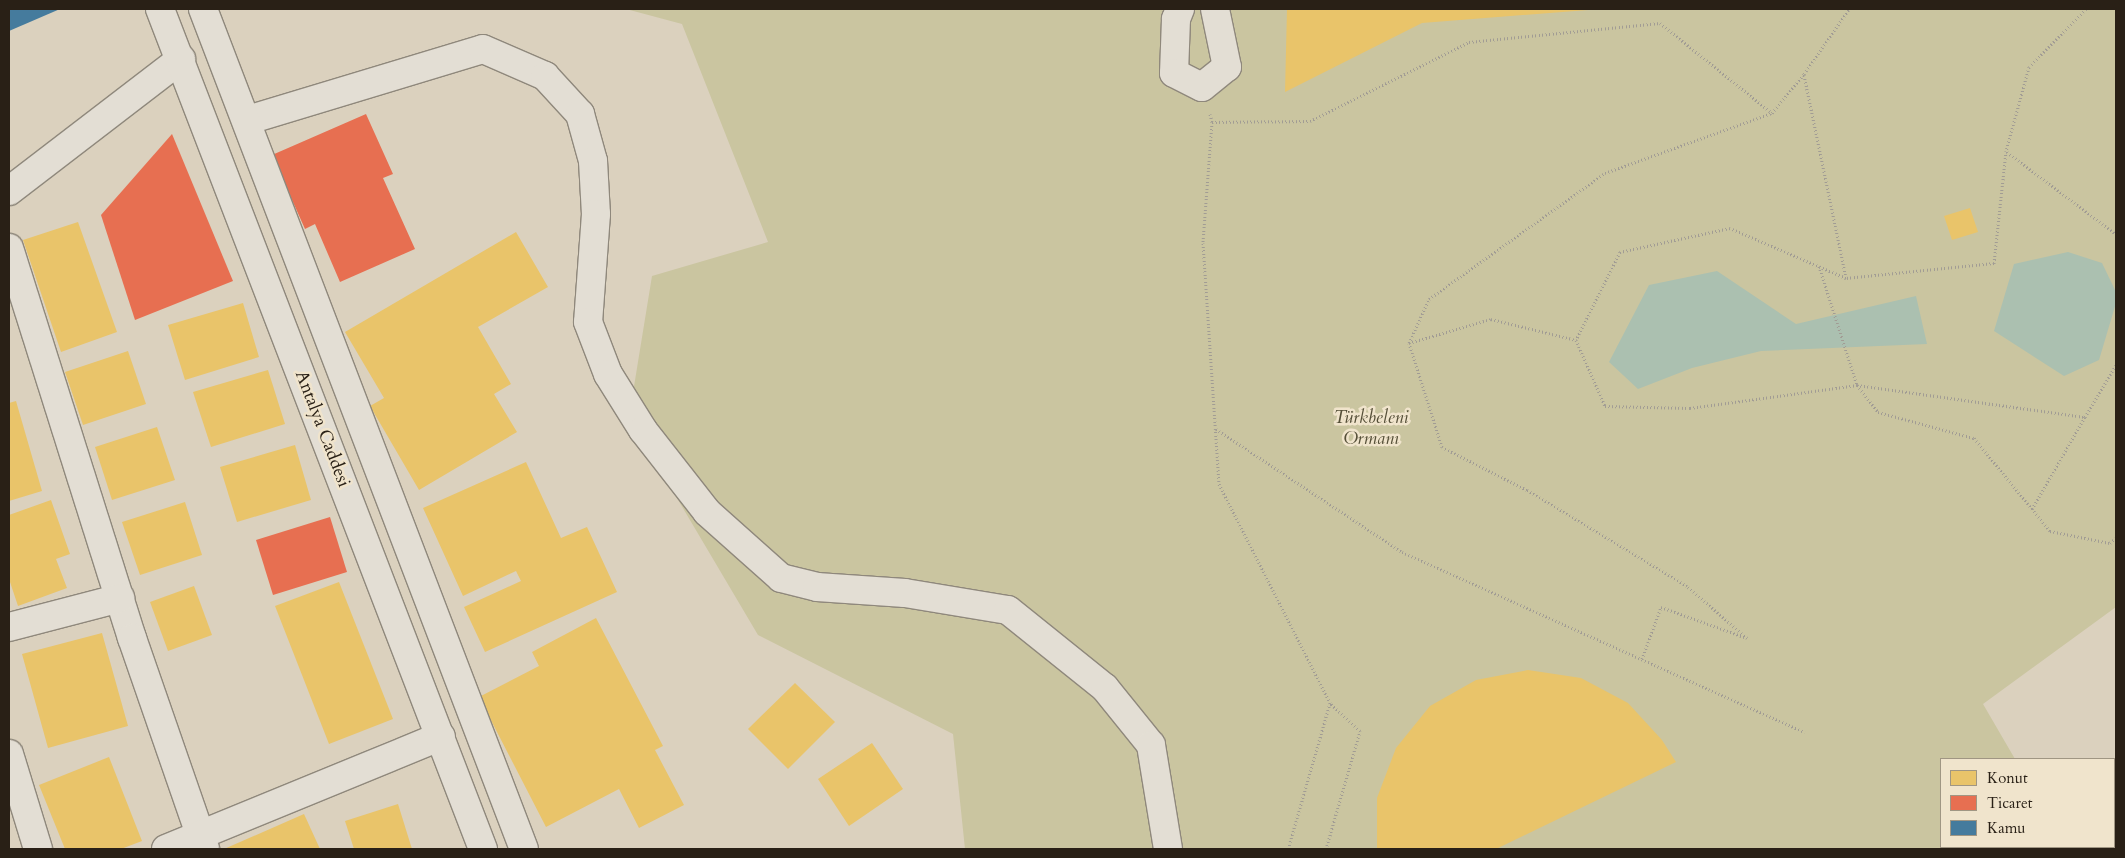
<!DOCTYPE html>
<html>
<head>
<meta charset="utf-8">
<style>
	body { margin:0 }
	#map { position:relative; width:2125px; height:858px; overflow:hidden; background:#dbd1be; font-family:Cardo,serif }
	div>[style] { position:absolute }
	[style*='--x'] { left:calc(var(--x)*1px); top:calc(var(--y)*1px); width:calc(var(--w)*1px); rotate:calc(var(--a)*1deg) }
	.green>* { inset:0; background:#cac5a0 }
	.water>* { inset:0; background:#abc0b0 }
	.homes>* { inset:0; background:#e9c46a }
	.shops>* { inset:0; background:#e76f51 }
	.public>* { inset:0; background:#457b9d }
	.path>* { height:3px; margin-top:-1.5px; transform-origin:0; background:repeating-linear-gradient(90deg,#a19c94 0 1px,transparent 0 3.5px) }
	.roads { filter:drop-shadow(1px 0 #8f887c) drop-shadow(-1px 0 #8f887c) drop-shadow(0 1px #8f887c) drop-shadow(0 -1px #8f887c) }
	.minor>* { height:28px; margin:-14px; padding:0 14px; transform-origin:14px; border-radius:14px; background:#e3ded4 }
	.secondary>* { height:28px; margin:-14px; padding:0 14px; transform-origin:14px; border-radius:14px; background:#e3ded4 }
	span { translate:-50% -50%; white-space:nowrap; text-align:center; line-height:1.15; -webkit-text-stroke:5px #f0e4cc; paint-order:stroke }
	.park-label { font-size:18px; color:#554f38; font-style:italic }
	.street-label { font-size:18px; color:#292016 }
	.frame { position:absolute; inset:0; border:10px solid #292016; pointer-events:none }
	.legend { position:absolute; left:1940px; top:758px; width:175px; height:90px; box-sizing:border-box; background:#f0e4cc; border:1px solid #a09683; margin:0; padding:6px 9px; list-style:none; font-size:15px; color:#292016 }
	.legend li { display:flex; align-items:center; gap:10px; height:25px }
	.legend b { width:25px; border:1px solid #a09683 }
</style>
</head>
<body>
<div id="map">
	<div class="green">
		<i style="clip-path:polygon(626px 9px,2116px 9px,2116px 607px,1983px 704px,2015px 759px,1941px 759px,1941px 847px,2066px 849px,965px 849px,953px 734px,758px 635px,629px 417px,652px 276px,768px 242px,682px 24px)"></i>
	</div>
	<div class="water">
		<i style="clip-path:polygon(2068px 252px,2102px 263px,2116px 292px,2116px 303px,2099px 360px,2064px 376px,1994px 331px,2014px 264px)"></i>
		<i style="clip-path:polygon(1717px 271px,1796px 324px,1916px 296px,1927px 344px,1761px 351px,1692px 368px,1638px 389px,1609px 362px,1649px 285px)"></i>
	</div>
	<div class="homes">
		<i style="clip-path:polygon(1287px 9px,1588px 9px,1588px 10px,1422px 23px,1285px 92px)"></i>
		<i style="clip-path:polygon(1970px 208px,1978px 232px,1952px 240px,1944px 216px)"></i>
		<i style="clip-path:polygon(78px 222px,117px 332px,61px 352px,23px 240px)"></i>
		<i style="clip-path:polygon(516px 232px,548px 287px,478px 327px,511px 384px,494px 394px,517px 432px,419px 490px,370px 406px,384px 398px,345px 332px)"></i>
		<i style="clip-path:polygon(243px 303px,259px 357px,185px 380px,168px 325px)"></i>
		<i style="clip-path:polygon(128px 351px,146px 404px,83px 425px,65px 372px)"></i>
		<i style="clip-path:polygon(268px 370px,285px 424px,211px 447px,193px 392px)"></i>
		<i style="clip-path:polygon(16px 401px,42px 491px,9px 501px,9px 403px)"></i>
		<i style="clip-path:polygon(157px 427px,175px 480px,112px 500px,95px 447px)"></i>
		<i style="clip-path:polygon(295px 445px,311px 500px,237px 522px,220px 467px)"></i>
		<i style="clip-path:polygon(526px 462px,561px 538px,587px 527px,617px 592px,485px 652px,464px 607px,521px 581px,516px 571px,463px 596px,423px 508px)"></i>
		<i style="clip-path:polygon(51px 500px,70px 554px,56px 559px,67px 588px,18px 606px,9px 579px,9px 515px)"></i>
		<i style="clip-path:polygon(185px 502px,202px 555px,140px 575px,122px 522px)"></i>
		<i style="clip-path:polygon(339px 582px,393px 719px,329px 744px,275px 606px)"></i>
		<i style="clip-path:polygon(194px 586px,212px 635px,168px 651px,150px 602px)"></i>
		<i style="clip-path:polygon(596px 618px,663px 746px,655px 750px,684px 805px,639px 828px,619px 789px,546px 827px,479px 697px,539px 666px,532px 652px)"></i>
		<i style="clip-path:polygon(102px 633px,128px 726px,48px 748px,22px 654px)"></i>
		<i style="clip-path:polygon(1528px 670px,1581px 678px,1628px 703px,1662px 740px,1676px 762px,1496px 849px,1377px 849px,1377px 798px,1396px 748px,1430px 706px,1476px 680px)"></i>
		<i style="clip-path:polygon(795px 683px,835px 722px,788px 769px,748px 729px)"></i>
		<i style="clip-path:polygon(872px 743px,903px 789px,849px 826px,818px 779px)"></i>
		<i style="clip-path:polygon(109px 757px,142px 841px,121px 849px,65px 849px,39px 785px)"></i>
		<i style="clip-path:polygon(398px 804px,412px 849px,354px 849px,345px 821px)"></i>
		<i style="clip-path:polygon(304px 814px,320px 849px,224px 849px)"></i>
	</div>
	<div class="shops">
		<i style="clip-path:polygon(366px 114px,393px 174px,383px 178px,415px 249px,340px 282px,315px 224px,305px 229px,272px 155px)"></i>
		<i style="clip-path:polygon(172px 134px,233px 281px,135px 320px,101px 215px)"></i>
		<i style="clip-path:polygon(330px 517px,347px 572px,273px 595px,256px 540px)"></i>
	</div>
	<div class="public">
		<i style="clip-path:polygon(9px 9px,60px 9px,9px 31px)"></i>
	</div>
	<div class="path">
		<i style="--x:2086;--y:9;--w:81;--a:134.5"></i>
		<i style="--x:2029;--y:67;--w:87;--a:105.3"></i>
		<i style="--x:2006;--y:151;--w:113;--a:96.1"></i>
		<i style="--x:1994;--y:263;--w:149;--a:174.2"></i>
		<i style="--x:1846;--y:278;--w:126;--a:-156.7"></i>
		<i style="--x:1730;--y:228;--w:113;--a:167.7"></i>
		<i style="--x:1620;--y:252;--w:98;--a:116.6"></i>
		<i style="--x:1576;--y:340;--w:72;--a:66.3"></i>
		<i style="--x:1605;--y:406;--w:85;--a:1.3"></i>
		<i style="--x:1690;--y:408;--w:169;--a:-7.8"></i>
		<i style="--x:1857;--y:385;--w:230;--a:8"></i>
		<i style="--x:2085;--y:417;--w:61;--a:-59.2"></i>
		<i style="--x:1804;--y:75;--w:207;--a:78.3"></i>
		<i style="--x:1210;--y:114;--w:8;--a:76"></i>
		<i style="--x:1212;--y:122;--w:98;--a:-0.6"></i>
		<i style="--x:1310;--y:121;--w:178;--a:-26.4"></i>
		<i style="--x:1469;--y:42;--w:192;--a:-5.7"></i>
		<i style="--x:1660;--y:23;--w:144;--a:38.8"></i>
		<i style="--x:1212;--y:122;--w:121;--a:94.3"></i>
		<i style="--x:1203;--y:243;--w:242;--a:86.2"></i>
		<i style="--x:1219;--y:484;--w:246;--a:63.1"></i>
		<i style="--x:1330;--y:703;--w:152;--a:106"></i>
		<i style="--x:2007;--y:152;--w:136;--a:37"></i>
		<i style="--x:1819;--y:266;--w:125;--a:72.3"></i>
		<i style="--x:1857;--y:385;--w:34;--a:52"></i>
		<i style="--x:1878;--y:412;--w:99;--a:15.2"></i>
		<i style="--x:1974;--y:438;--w:120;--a:50.7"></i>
		<i style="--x:2050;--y:531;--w:61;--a:11.3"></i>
		<i style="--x:2110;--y:543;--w:8;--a:-40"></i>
		<i style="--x:1409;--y:343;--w:85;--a:-16.3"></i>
		<i style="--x:1491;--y:319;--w:88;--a:13.9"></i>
		<i style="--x:1216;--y:429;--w:223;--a:33.5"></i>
		<i style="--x:1402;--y:552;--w:441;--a:24.1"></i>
		<i style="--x:2032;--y:509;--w:106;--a:-60.1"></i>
		<i style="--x:1642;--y:659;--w:55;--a:-69.9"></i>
		<i style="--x:1661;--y:607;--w:91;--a:19.8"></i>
		<i style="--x:1747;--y:638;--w:79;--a:-139.1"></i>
		<i style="--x:1687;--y:586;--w:187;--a:-149"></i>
		<i style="--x:1527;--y:490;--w:95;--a:-153.2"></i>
		<i style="--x:1442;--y:447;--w:109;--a:-107.6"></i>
		<i style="--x:1409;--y:343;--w:48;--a:-65.6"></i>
		<i style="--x:1429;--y:299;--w:216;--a:-35.6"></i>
		<i style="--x:1605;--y:173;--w:177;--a:-19.8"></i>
		<i style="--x:1772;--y:113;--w:50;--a:-50.6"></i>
		<i style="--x:1804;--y:74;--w:79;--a:-55.3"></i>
		<i style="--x:1326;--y:849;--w:123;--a:-73.9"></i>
		<i style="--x:1360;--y:731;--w:41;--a:-137"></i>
	</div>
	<div class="roads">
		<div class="minor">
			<i style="--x:1180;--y:9;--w:11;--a:112"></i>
			<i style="--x:1176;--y:19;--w:54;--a:92.1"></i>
			<i style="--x:1174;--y:73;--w:31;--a:27"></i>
			<i style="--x:1202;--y:87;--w:32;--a:-39"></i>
			<i style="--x:1227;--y:67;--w:59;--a:-101.7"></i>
			<i style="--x:248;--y:120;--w:245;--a:-16.8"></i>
			<i style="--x:483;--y:49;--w:68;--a:23.5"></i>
			<i style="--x:545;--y:76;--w:52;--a:47.4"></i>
			<i style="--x:580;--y:114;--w:49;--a:74.5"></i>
			<i style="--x:593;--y:161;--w:53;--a:86.8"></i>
			<i style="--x:596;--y:214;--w:108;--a:94.2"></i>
			<i style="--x:588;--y:322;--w:56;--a:69"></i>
			<i style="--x:608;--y:374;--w:66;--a:58"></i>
			<i style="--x:643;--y:430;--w:104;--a:52"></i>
			<i style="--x:707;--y:512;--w:99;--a:41.7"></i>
			<i style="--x:781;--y:578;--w:37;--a:14"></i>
			<i style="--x:817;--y:587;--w:88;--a:3.9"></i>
			<i style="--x:905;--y:593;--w:104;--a:9.4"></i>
			<i style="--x:1008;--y:610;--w:124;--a:38.8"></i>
			<i style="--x:1105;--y:688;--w:73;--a:51.1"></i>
			<i style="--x:1151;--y:745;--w:105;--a:80.7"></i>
			<i style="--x:9;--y:191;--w:217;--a:-37.5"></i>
			<i style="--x:9;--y:248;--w:409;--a:72.5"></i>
			<i style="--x:132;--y:638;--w:223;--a:70.9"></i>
			<i style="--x:9;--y:627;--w:115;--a:-14.6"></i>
			<i style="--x:9;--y:754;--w:99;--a:73"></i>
			<i style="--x:166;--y:849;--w:297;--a:-22.3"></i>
		</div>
		<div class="secondary">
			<i style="--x:160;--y:9;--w:900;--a:68.97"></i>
			<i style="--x:203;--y:9;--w:899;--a:69.09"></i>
		</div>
	</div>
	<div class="park-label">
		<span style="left:1371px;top:429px">Türkbeleni<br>Ormanı</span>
	</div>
	<div class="street-label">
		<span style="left:322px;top:429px;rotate:69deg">Antalya Caddesi</span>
	</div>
	<div class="frame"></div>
	<ul class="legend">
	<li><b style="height:14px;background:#e9c46a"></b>Konut</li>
	<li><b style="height:14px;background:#e76f51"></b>Ticaret</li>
	<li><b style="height:14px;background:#457b9d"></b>Kamu</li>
	</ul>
</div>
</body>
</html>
